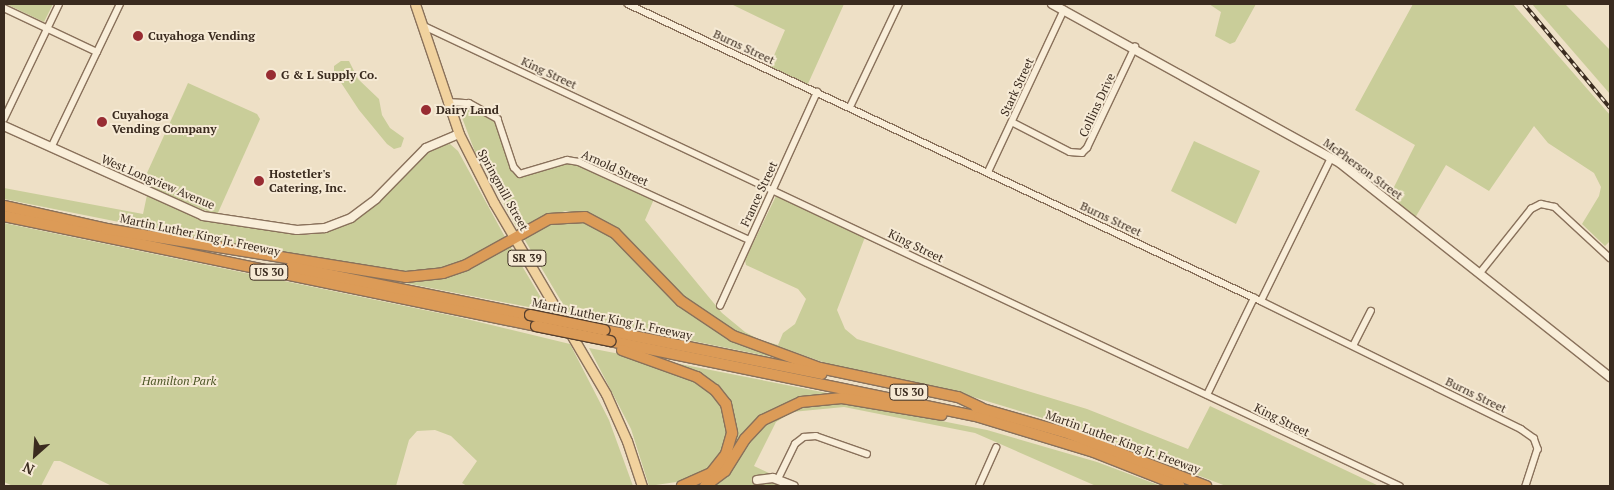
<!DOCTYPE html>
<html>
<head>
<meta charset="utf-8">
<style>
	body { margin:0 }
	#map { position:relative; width:1614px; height:490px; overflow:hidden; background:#eee0c6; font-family:"PT Serif",serif }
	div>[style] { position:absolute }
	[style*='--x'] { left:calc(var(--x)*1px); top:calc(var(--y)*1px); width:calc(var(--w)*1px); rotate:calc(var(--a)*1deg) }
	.green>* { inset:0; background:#c9cd99 }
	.roads { filter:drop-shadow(1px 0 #89715b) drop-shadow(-1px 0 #89715b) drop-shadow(0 1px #89715b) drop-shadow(0 -1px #89715b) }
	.minor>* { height:5.5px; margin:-2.75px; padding:0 2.75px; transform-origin:2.75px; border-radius:2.75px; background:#f9eed9 }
	.tertiary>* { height:8px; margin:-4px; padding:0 4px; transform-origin:4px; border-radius:4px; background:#f9eed9 }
	.primary>* { height:9px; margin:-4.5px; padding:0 4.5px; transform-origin:4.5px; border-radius:4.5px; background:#f1d29e }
	.motorway>* { height:10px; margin:-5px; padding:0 5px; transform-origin:5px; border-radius:5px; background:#dc9b57 }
	.rail>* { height:4px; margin-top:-2px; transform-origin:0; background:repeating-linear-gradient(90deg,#f6ead5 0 5.5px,#3a2b1f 0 11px); box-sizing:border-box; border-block:1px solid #3a2b1f }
	.bridges { filter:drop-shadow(1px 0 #57402f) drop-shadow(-1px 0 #57402f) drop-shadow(0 1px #57402f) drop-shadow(0 -1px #57402f) }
	.motorway-bridge>* { height:10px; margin:-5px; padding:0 5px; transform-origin:5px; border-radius:5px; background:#dc9b57 }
	.dots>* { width:14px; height:14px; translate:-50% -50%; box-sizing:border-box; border:2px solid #f6ead5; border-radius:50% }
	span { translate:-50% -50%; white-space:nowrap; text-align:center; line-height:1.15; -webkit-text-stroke:4px #f6ead5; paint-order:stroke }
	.shield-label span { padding:1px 4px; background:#f6ead5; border:1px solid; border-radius:4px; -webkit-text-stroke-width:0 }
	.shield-label { font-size:11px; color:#3a2b1f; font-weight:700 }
	.poi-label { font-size:12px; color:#3a2b1f; font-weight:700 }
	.left { translate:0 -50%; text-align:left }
	.street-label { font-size:12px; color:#3a2b1f }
	.park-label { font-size:12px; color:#4d5626; font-style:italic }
	.frame { position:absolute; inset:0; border:5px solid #3a2b1f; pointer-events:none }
	.north { position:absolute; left:10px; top:430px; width:50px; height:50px; -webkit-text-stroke:4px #f6ead5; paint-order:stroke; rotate:206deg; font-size:14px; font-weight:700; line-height:20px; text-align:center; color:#3a2b1f }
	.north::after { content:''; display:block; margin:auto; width:18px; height:22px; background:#3a2b1f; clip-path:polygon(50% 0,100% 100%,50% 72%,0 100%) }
</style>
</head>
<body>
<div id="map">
	<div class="green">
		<i style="clip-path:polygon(6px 4px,53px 4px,44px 22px)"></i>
		<i style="clip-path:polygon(731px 4px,844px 4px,807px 86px,769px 67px,785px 30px)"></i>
		<i style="clip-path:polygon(1209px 4px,1256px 4px,1235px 42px,1230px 44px,1215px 36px,1221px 12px)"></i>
		<i style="clip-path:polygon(1413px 4px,1513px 4px,1610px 115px,1610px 241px,1605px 246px,1582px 224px,1599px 196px,1601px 187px,1594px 173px,1548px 143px,1534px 126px,1489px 191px,1446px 165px,1415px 218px,1389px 197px,1415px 145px,1355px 110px)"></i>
		<i style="clip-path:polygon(1532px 4px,1565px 4px,1610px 50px,1610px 94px)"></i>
		<i style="clip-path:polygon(341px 61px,349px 61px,358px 79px,379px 99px,382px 115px,390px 128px,404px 138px,401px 147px,394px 149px,387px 144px,359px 110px,334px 72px,334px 66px)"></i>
		<i style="clip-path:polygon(188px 83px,257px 114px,260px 119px,217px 215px,148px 188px,147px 173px)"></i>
		<i style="clip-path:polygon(461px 104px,469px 105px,498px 121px,510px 166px,517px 175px,523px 177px,567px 163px,579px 164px,654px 199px,645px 220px,722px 313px,745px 332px,760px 340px,778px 345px,783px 333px,795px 324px,806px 299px,798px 289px,746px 265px,745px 260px,776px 196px,865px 237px,837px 310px,845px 329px,857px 339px,1087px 409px,1188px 449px,1210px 406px,1379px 486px,1226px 486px,1066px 425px,960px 393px,834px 366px,728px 329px,682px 298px,616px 230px,592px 215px,565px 211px,517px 228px,475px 152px,458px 107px)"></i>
		<i style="clip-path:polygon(1194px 141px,1260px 171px,1236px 224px,1171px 191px)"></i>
		<i style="clip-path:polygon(450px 144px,458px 151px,505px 237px,480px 254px,436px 270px,403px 273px,234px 245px,4px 199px,4px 188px,143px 214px,147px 195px,208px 221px,308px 235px,338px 228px,362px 216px,418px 160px,438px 146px)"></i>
		<i style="clip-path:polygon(580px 221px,609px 234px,692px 316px,771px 357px,570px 316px,523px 237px,545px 224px)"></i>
		<i style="clip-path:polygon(4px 223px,458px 317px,570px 344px,609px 420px,633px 486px,467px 486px,462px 483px,477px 461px,451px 436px,435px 430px,417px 431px,409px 440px,396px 486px,112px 486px,60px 461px,54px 461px,41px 486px,13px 486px,4px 482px)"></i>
		<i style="clip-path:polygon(510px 246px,549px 311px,405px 283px,406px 280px)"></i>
		<i style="clip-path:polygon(589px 348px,620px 354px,690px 377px,708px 389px,724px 409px,728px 428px,725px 448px,712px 467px,690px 480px,649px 486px,631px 429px)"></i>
		<i style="clip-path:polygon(675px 363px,827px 393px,827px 394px,794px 399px,772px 410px,732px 450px,736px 433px,731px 406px,693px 370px)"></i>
		<i style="clip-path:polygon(829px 402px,856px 404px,987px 430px,1097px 462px,1161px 486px,1096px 486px,975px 433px,844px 407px,792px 412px,776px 422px,754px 466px,773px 475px,754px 476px,752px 480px,754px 483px,771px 481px,785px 486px,714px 486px,726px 476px,745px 445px,765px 423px,789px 409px)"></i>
	</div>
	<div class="roads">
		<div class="minor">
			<i style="--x:628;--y:4;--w:699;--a:25.14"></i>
			<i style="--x:1261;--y:301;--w:290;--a:26.2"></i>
			<i style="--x:1521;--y:429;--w:16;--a:35"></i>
			<i style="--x:1534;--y:438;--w:12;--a:70"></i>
			<i style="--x:1538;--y:449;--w:39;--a:108"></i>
			<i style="--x:4;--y:8;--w:103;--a:25.3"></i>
			<i style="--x:422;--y:25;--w:1081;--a:25.24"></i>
			<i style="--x:447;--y:102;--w:22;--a:3"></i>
			<i style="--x:469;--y:103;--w:33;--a:29"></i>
			<i style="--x:498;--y:119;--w:51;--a:71.6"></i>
			<i style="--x:514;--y:167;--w:9;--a:49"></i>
			<i style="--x:520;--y:174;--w:49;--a:-16.6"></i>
			<i style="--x:567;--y:160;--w:12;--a:9"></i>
			<i style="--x:579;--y:162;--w:187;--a:24.6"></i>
			<i style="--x:850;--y:107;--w:114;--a:-64.6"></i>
			<i style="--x:4;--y:119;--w:127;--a:-64.4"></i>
			<i style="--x:1012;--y:122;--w:65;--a:27.3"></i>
			<i style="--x:1070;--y:152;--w:12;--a:5"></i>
			<i style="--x:1082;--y:153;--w:7;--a:-45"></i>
			<i style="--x:1087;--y:148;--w:112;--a:-64.6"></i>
			<i style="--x:51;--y:148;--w:160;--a:-64.4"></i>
			<i style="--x:988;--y:172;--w:179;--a:-64.9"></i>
			<i style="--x:1480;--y:273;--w:82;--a:-51.4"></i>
			<i style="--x:1531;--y:209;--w:11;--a:-27"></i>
			<i style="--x:1541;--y:204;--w:14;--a:12"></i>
			<i style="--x:1555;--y:207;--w:75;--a:42.8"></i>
			<i style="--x:1261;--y:301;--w:159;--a:-63.9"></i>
			<i style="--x:720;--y:306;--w:235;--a:-65.6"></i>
			<i style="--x:1353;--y:346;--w:39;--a:-63"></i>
			<i style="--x:1207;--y:395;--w:108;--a:-64.1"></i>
			<i style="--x:778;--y:479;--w:39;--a:-64"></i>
			<i style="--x:795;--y:444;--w:11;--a:-38"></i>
			<i style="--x:804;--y:437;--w:12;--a:-5"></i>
			<i style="--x:816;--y:436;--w:54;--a:19.4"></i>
			<i style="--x:979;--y:486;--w:42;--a:-65.9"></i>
		</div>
		<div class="tertiary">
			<i style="--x:1052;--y:4;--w:329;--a:28.9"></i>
			<i style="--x:1340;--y:163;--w:345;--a:38.4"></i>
			<i style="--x:4;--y:126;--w:218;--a:24.3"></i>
			<i style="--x:203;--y:216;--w:95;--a:8.5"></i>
			<i style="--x:297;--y:230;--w:28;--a:-4"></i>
			<i style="--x:325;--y:228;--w:28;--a:-21"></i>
			<i style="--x:351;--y:218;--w:31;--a:-37"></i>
			<i style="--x:376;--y:199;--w:71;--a:-45.6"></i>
			<i style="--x:426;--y:148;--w:36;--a:-23"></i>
			<i style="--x:757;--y:480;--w:16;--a:-7"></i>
			<i style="--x:773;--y:478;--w:22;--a:21"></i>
		</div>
		<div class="primary">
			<i style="--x:415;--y:4;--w:137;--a:71.3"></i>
			<i style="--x:459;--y:134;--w:77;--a:63.1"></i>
			<i style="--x:494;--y:203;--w:221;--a:59.6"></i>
			<i style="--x:606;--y:394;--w:51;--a:65.9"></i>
			<i style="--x:627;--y:441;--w:47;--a:71.6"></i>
		</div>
		<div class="motorway">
			<i style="--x:4;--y:206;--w:111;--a:12.5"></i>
			<i style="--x:4;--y:216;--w:543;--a:11.68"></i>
			<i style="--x:106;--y:229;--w:304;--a:9.1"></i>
			<i style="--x:406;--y:277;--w:37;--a:-6"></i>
			<i style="--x:443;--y:273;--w:24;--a:-19"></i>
			<i style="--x:466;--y:265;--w:95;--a:-29"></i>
			<i style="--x:549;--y:219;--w:36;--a:-3"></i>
			<i style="--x:585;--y:217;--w:34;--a:28"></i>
			<i style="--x:615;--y:233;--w:95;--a:45.9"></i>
			<i style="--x:681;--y:301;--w:63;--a:33.9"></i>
			<i style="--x:733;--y:336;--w:93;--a:20.2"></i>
			<i style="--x:820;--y:368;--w:141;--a:11.9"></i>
			<i style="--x:958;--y:397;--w:26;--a:25"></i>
			<i style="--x:291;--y:267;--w:244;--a:11.4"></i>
			<i style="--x:604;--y:330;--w:222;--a:11.4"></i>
			<i style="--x:610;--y:341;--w:377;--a:11.6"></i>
			<i style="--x:979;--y:417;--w:120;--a:16.9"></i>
			<i style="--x:1094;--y:452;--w:92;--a:21.6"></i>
			<i style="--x:622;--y:350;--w:80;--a:19.8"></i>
			<i style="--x:697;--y:377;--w:22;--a:36"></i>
			<i style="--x:715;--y:390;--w:18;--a:52"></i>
			<i style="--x:726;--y:404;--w:30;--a:78"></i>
			<i style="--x:732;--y:433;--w:22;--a:106"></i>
			<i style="--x:726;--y:454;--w:24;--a:128"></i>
			<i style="--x:711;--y:473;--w:32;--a:156"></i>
			<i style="--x:976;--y:407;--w:98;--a:16"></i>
			<i style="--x:1070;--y:434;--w:146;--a:20.9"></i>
			<i style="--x:705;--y:486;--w:25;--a:-37"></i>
			<i style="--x:725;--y:471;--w:38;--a:-58"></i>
			<i style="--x:745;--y:439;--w:26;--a:-47"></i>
			<i style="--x:763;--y:420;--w:42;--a:-25.3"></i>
			<i style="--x:801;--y:402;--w:41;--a:-5.6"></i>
			<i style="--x:842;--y:398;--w:101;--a:9.6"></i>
		</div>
	</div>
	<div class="rail">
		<i style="--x:1524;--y:4;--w:135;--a:50.4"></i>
	</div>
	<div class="bridges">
		<div class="motorway-bridge">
			<i style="--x:530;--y:315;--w:76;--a:11.5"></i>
			<i style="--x:536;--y:326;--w:76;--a:11.5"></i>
		</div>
	</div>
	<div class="dots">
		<i style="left:138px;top:36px;background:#982c32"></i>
		<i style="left:271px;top:75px;background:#982c32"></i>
		<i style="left:426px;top:110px;background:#982c32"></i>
		<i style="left:102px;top:122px;background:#982c32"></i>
		<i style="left:259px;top:181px;background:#982c32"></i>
	</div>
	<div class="shield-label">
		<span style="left:527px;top:258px">SR 39</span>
		<span style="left:269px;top:272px">US 30</span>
		<span style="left:909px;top:392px">US 30</span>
	</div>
	<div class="poi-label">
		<span class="left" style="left:148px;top:36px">Cuyahoga Vending</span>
		<span class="left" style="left:281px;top:75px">G &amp; L Supply Co.</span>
		<span class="left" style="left:436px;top:110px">Dairy Land</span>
		<span class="left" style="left:112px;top:122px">Cuyahoga<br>Vending Company</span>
		<span class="left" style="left:269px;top:181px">Hostetler's<br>Catering, Inc.</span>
	</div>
	<div class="street-label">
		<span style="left:744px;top:47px;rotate:25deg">Burns Street</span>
		<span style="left:549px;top:73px;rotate:25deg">King Street</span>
		<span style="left:1017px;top:87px;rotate:-65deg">Stark Street</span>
		<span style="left:1097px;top:105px;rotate:-65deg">Collins Drive</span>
		<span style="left:615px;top:168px;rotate:24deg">Arnold Street</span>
		<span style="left:1363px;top:169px;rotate:36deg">McPherson Street</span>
		<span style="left:158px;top:182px;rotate:23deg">West Longview Avenue</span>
		<span style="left:503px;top:190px;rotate:61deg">Springmill Street</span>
		<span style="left:759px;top:194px;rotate:-65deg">France Street</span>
		<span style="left:1111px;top:219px;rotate:25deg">Burns Street</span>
		<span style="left:200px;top:235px;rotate:12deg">Martin Luther King Jr. Freeway</span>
		<span style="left:916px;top:246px;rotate:26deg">King Street</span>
		<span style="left:612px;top:319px;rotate:12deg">Martin Luther King Jr. Freeway</span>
		<span style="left:1476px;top:395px;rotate:26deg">Burns Street</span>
		<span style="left:1282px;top:420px;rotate:26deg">King Street</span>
		<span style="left:1123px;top:442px;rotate:20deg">Martin Luther King Jr. Freeway</span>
	</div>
	<div class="park-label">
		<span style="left:179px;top:381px">Hamilton Park</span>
	</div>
	<div class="frame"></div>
	<div class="north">N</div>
</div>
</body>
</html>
